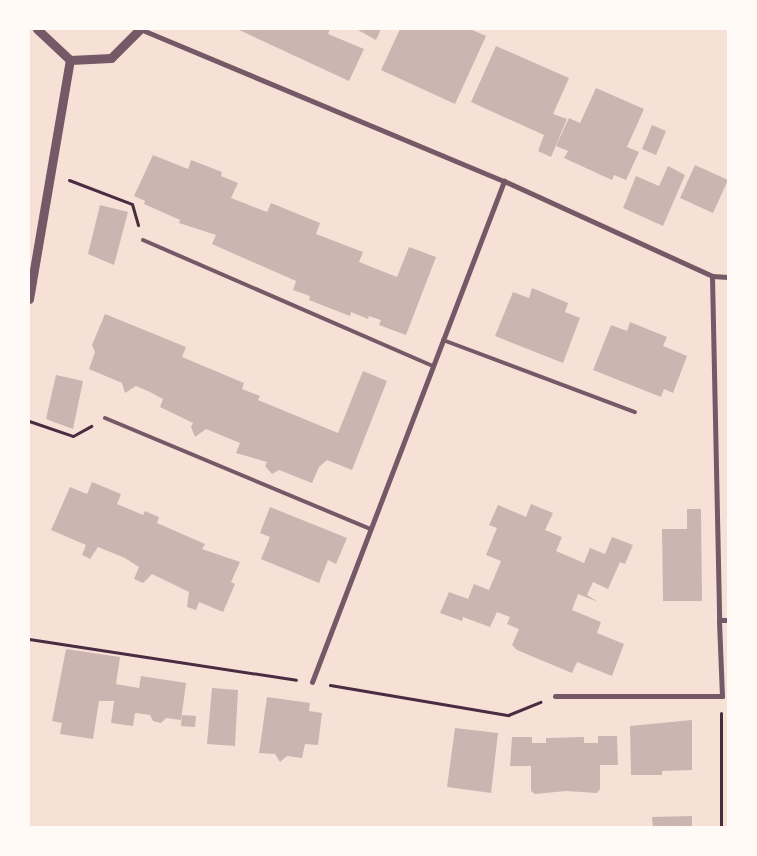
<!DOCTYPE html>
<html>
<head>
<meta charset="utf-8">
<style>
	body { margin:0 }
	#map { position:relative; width:757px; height:856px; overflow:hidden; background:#f7e1d7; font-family:Jost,sans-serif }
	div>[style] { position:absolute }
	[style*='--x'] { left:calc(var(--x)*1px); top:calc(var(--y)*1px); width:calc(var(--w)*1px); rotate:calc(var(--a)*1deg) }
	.building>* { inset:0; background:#ccb4b1 }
	.path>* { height:3px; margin:-1.5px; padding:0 1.5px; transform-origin:1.5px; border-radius:1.5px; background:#4a2c40 }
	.service>* { height:4px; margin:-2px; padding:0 2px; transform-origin:2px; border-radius:2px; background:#755966 }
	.minor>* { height:5px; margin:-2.5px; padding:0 2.5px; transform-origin:2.5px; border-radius:2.5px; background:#755966 }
	.tertiary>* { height:9px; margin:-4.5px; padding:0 4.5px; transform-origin:4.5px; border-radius:4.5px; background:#755966 }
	span { translate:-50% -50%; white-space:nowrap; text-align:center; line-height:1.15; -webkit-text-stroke:4px #fffaf5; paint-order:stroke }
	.frame { position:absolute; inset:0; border:30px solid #fffaf5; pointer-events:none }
</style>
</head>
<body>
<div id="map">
	<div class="building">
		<i style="clip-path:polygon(237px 29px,330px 29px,328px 34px,364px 49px,349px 81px)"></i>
		<i style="clip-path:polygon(356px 29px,381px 29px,376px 40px)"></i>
		<i style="clip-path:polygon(400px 29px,470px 29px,486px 36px,455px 104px,381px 70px)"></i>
		<i style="clip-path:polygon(496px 46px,569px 78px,553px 114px,567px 119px,551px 157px,538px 151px,544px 135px,471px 102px)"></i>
		<i style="clip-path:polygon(596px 88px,644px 109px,627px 147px,639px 152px,626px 180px,614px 175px,612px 180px,564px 158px,568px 151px,556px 146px,569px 118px,580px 123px)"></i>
		<i style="clip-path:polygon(652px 125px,666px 131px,656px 155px,642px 149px)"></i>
		<i style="clip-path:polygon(153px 155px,188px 169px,191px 160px,222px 172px,221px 176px,238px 183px,231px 198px,267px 212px,271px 203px,320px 223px,316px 234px,363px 252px,359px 262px,397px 277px,409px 247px,436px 257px,406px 335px,379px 325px,381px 320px,369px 316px,368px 319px,351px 312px,350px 316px,309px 300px,310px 296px,293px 290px,296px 281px,212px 244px,216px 235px,179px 223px,180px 220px,144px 204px,145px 201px,134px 196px)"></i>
		<i style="clip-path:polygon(695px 165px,728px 180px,713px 213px,680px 198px)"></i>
		<i style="clip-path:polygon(668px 166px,685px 175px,663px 226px,623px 208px,636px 176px,659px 186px)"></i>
		<i style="clip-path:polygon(100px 205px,128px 212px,114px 265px,88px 254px)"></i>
		<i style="clip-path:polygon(532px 288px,568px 303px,565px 312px,580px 318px,563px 363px,495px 336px,513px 292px,529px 298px)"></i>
		<i style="clip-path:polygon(105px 314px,186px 347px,182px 357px,244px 383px,242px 389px,260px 396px,258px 400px,338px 433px,363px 371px,387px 381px,352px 470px,327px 460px,319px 467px,312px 483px,279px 470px,272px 474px,265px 466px,267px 462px,236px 453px,240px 443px,206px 429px,195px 437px,191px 427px,193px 423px,160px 407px,163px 399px,150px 392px,136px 386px,125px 393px,122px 383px,89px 369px,95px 352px,92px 345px)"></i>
		<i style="clip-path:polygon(630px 322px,667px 337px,663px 346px,687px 356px,673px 393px,664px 389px,661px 397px,593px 370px,611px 325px,627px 331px)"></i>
		<i style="clip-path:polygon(56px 375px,83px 381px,73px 429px,46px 419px)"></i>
		<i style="clip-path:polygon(92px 482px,121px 494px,117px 504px,143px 515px,145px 511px,159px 517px,157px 523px,205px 544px,202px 549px,240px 562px,231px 582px,235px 584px,223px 612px,199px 602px,196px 610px,187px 607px,189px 592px,152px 574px,143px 583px,134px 579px,139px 567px,125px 558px,98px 547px,90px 559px,82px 555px,86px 545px,51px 530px,70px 487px,87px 494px)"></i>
		<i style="clip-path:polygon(531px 504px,553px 513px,545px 530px,562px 537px,556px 551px,584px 563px,590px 548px,605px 554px,612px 537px,633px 545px,625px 564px,620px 562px,608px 589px,593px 582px,587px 595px,598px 602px,578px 594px,572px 610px,601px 622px,597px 633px,624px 644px,612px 676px,577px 662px,572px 673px,517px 650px,512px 645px,519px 629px,507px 624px,510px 617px,497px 612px,490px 627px,463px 617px,462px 621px,440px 613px,449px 592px,468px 599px,474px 584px,489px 590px,501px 561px,486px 555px,497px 528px,489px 525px,498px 505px,526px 517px)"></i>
		<i style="clip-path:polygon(270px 507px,347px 538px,336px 564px,328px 560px,319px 583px,261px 559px,270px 537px,260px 533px)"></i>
		<i style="clip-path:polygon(687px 509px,701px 509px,702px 601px,663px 601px,662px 529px,687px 529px)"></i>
		<i style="clip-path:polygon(66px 649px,120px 657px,116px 684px,139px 688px,141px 676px,186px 683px,181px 720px,166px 718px,161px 723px,153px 721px,150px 715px,135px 713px,133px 726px,111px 723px,114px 701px,99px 701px,93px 739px,60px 734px,62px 723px,52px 721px)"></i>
		<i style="clip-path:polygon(212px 688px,238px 690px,235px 746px,207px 744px)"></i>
		<i style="clip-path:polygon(267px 697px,310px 703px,309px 711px,322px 713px,318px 745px,305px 744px,302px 758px,287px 756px,280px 762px,275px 754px,259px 753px)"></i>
		<i style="clip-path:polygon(182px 715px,196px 716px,195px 727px,181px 726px)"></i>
		<i style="clip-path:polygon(692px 720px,692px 770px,662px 771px,662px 775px,631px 775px,630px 726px)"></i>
		<i style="clip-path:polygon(455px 728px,498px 733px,491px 793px,447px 787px)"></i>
		<i style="clip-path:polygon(598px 736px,617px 736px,618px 765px,600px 765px,600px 789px,597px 793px,566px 791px,535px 794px,531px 791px,531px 766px,510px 766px,512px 737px,532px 737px,532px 743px,546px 743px,546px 738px,584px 737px,584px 743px,598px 743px)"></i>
		<i style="clip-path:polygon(692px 816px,692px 827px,653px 827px,652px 817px)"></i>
	</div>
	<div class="path">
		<i style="--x:69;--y:180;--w:67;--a:20.9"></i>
		<i style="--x:132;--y:204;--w:22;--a:74"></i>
		<i style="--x:29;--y:421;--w:46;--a:18.8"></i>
		<i style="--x:73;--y:436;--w:21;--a:-29"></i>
		<i style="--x:29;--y:639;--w:270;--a:8.7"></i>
		<i style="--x:330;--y:685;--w:181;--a:9.6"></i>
		<i style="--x:508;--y:715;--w:35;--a:-22"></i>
		<i style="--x:721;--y:827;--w:114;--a:-90"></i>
	</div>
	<div class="service">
		<i style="--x:143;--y:240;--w:316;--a:23.5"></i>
		<i style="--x:443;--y:340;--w:205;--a:20.6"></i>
		<i style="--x:105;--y:418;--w:288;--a:22.7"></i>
	</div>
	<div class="minor">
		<i style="--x:140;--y:29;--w:394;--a:22.7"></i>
		<i style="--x:504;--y:181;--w:229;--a:24.5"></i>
		<i style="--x:712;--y:276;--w:16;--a:4"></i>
		<i style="--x:712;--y:276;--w:344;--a:88.8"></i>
		<i style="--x:719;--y:620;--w:9;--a:0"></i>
		<i style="--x:312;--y:682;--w:537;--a:-69.03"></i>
		<i style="--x:555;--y:696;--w:167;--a:0"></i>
		<i style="--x:722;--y:696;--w:76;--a:-92.3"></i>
	</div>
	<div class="tertiary">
		<i style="--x:37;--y:29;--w:45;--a:43.2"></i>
		<i style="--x:70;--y:60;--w:41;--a:-2.8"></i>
		<i style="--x:111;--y:58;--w:41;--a:-45"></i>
		<i style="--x:29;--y:299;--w:242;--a:-80.3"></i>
	</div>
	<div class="frame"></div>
</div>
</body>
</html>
